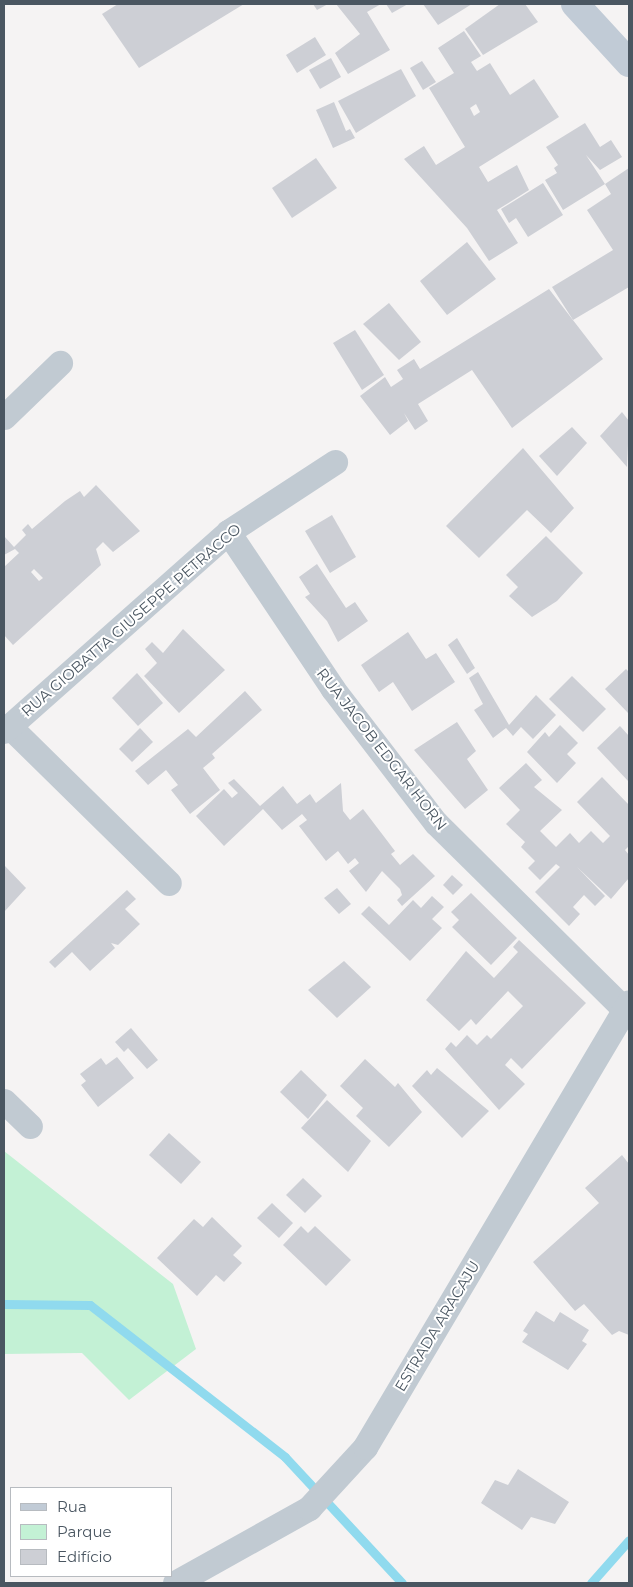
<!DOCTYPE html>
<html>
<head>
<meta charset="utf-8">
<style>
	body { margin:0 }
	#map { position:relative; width:633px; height:1587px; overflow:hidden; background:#f5f3f3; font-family:Montserrat,sans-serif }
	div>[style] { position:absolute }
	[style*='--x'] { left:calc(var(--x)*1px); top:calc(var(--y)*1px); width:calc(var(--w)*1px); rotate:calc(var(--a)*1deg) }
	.green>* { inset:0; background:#c3f1d5 }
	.stream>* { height:9px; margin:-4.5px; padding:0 4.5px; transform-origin:4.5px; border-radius:4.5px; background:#90daee }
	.building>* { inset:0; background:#cdcfd5 }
	.street>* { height:25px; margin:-12.5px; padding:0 12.5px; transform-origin:12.5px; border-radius:12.5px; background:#c1cad2 }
	.secondary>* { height:28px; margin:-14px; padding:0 14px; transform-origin:14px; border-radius:14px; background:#c1cbd6 }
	span { translate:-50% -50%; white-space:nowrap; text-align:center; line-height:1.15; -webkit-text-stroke:4px #fff; paint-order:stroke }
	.street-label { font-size:15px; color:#4a5661 }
	.frame { position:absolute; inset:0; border:5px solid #4a5661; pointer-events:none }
	.legend { position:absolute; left:10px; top:1487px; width:162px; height:90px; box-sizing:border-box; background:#fff; border:1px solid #b7bbc0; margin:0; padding:6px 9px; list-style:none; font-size:15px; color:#4a5661 }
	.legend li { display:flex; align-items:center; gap:10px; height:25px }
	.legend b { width:25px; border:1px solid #b7bbc0 }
</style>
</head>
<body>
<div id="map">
	<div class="green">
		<i style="clip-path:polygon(4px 1151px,173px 1284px,196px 1349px,129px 1400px,82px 1353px,4px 1354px)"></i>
	</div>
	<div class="stream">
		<i style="--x:4;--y:1304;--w:86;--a:0.7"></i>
		<i style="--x:90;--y:1305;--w:247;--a:37.9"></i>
		<i style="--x:285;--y:1457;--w:172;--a:47.1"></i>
		<i style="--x:591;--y:1583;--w:57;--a:-48.5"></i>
	</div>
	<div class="building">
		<i style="clip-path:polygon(118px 4px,244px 4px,139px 68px,102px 14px)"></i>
		<i style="clip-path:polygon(313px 4px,328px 4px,317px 10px)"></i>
		<i style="clip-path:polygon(336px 4px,381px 4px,367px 12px,390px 50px,348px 74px,335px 53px,360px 34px)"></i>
		<i style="clip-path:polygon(386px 4px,408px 4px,392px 13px)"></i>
		<i style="clip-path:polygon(423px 4px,472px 4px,438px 25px)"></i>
		<i style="clip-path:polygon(500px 4px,525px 4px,538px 22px,483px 55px,465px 29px)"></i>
		<i style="clip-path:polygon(evenodd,464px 31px,481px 56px,471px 62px,477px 71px,490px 63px,510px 95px,534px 79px,559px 117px,479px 167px,488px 182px,517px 165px,529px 190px,497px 210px,518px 243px,489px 261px,467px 228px,404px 159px,424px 146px,436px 165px,465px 147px,429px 88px,454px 73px,438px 48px,464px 31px,476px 104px,480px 112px,474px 116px,470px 108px,476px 104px)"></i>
		<i style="clip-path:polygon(315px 37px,326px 55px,297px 73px,286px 55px)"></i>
		<i style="clip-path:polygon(331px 58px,341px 77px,320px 89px,309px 70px)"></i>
		<i style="clip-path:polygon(422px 61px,436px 82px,423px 90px,410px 68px)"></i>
		<i style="clip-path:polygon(401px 69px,416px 96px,356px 133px,338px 101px)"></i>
		<i style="clip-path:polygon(334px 102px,346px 131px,350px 129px,355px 138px,333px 148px,316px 110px)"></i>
		<i style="clip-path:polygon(585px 123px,600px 147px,611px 140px,622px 157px,600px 170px,586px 155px,605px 184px,629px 168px,629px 287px,573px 320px,552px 287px,613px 250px,587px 210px,611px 194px,605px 184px,563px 210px,545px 180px,557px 173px,554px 168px,558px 165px,546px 147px)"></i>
		<i style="clip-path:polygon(316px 158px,337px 188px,292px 218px,272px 188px)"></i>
		<i style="clip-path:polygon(543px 183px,563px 215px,528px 237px,516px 218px,509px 223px,501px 209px)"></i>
		<i style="clip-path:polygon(467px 242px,496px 279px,447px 315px,420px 281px)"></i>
		<i style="clip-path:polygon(549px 289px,603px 359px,512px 428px,472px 370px,418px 404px,428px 421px,415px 430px,404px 413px,408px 421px,390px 435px,360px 396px,385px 377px,391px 387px,403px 379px,397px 370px,414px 359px,420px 369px)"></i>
		<i style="clip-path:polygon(389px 303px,421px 342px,399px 360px,363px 324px)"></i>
		<i style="clip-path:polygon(355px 330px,384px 375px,362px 390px,333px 343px)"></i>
		<i style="clip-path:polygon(622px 412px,629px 421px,627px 467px,600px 436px)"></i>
		<i style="clip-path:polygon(572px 427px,587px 443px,557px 476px,539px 456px)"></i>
		<i style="clip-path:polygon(523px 448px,574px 508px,551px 533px,527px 510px,479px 558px,446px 526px)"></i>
		<i style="clip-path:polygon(evenodd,96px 485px,140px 531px,113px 552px,103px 542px,96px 549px,101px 565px,13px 645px,4px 635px,4px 567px,19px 553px,15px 549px,4px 555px,4px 536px,14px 547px,26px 535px,22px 530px,28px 524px,32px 529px,65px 501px,80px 491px,84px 497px,96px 485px,34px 569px,43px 578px,39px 581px,31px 572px,34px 569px)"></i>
		<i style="clip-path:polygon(332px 515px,356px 557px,330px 573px,305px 531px)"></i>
		<i style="clip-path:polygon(546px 536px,583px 573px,557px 601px,532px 617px,509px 596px,518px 587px,506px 575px)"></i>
		<i style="clip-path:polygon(317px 564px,346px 608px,355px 602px,368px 621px,338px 642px,327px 621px,305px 597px,310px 594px,299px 577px)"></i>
		<i style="clip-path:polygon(183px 629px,225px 670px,179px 713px,144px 676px,157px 663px,145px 649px,152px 642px,163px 653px)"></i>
		<i style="clip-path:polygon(408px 632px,426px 659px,436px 653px,455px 682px,412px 711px,393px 682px,379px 692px,361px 665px)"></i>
		<i style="clip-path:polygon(457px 638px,475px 668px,467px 674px,448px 645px)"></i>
		<i style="clip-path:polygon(626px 669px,629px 672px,629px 714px,605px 689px)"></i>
		<i style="clip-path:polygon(478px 672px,509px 725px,536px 695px,556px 715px,533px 739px,521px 727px,513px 736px,506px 728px,493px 738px,474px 710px,483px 704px,469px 678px)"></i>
		<i style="clip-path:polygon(137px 673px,163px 703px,138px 726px,112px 698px)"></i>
		<i style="clip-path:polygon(572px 676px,606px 709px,583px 732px,549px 699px)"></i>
		<i style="clip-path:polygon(245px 691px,262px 710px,212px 754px,215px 758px,203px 768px,220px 790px,190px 814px,171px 790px,178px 785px,166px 770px,148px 785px,135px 771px,188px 729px,196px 737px)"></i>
		<i style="clip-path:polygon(457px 722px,476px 751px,467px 759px,488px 790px,465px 809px,414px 750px)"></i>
		<i style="clip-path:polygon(560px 725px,578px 743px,567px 754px,576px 763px,557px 783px,527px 752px,545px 732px,549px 737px)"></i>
		<i style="clip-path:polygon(620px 726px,629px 736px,629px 782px,597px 748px)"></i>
		<i style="clip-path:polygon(140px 728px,153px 742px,132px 762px,119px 749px)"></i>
		<i style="clip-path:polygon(526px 763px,542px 780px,534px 787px,562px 810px,540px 831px,556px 847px,570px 833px,579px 843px,591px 831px,603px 843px,610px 836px,577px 802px,602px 777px,629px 805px,629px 846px,625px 850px,629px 855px,629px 878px,611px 899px,577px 867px,605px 896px,595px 906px,584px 895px,573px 907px,580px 914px,569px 926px,535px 892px,560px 867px,556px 864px,540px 880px,528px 868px,535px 861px,521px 847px,525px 842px,506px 824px,520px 810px,499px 788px)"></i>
		<i style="clip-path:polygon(234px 779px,260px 806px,283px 786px,297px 804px,310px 794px,316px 803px,341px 783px,343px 811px,350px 820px,363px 809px,395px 851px,391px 854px,400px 865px,413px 854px,435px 876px,402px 906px,397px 900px,402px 895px,400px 889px,382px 871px,366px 892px,349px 871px,359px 863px,355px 858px,348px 864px,338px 851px,326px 861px,299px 826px,307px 820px,302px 814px,282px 830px,263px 809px,224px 846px,196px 816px,224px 789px,232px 798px,238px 793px,228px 783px)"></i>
		<i style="clip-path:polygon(4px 865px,26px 888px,4px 912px)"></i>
		<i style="clip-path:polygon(452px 875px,463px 885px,453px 895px,443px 885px)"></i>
		<i style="clip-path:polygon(337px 888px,351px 904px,339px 914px,324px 898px)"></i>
		<i style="clip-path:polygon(127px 890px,136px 899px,125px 909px,140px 924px,118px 945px,111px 943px,115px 948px,90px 971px,72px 952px,55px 968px,49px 962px)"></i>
		<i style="clip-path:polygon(471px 893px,517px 938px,491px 965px,452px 927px,459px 920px,451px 912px)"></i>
		<i style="clip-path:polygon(432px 896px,444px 907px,432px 919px,442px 928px,410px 961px,361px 914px,369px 906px,389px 925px,413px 900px,421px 908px)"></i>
		<i style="clip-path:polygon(519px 940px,586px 1003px,522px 1069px,511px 1058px,505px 1065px,525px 1084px,499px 1110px,445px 1049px,451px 1042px,456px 1047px,467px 1035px,477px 1045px,487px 1035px,491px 1039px,523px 1006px,508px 991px,476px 1025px,471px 1019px,459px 1031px,426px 1000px,466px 951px,494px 978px,518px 952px,513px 947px)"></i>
		<i style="clip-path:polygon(344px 961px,371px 987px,337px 1018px,308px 990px)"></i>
		<i style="clip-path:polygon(131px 1028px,158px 1060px,147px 1069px,128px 1048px,124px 1052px,115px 1042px)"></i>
		<i style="clip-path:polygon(117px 1057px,134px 1078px,98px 1107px,81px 1085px,86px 1081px,80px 1074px,101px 1058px,106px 1065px)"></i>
		<i style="clip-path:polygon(365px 1059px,395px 1087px,398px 1083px,422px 1112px,389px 1147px,356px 1116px,363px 1108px,340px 1086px)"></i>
		<i style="clip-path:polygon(437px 1068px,489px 1111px,462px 1138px,412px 1086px,427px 1070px,431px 1075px)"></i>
		<i style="clip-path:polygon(301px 1070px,327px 1095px,308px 1119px,280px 1092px)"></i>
		<i style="clip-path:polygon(327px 1100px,371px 1141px,348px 1172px,301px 1128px)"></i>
		<i style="clip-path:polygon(169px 1133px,201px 1162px,181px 1184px,149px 1155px)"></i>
		<i style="clip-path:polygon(622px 1155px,629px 1164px,629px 1335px,619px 1331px,612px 1335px,584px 1304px,575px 1311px,533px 1262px,599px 1203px,585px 1188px)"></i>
		<i style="clip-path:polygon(303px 1178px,322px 1196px,305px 1213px,286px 1195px)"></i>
		<i style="clip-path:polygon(272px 1203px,293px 1223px,279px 1238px,257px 1218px)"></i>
		<i style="clip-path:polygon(212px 1217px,242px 1246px,233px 1255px,242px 1263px,224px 1282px,216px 1275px,197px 1296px,157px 1258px,194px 1219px,203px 1227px)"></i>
		<i style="clip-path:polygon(301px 1226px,308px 1233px,315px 1226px,351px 1260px,326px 1286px,283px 1245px)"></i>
		<i style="clip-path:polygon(536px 1311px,554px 1322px,560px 1312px,589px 1330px,582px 1341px,587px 1344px,568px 1370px,522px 1342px,528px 1334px,523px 1331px)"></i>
		<i style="clip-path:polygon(518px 1469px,569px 1502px,555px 1524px,531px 1517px,522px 1530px,481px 1503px,495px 1480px,508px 1485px)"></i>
	</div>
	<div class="street">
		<i style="--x:4;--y:417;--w:78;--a:-44"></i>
		<i style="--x:228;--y:532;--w:189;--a:56.2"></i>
		<i style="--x:333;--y:689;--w:169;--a:52.5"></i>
		<i style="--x:436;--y:823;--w:266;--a:44.7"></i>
		<i style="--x:9;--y:726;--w:224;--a:44.5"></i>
		<i style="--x:4;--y:731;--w:300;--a:-41.6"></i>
		<i style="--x:228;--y:532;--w:128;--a:-33.2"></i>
		<i style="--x:4;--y:1101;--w:36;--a:44"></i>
		<i style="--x:175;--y:1583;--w:154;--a:-29.2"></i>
		<i style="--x:309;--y:1508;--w:83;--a:-47.4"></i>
		<i style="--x:365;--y:1447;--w:517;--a:-59.32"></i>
	</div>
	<div class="secondary">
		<i style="--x:575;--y:4;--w:80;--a:47.5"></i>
	</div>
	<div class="street-label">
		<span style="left:131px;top:620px;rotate:-41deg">RUA GIOBATTA GIUSEPPE PETRACCO</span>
		<span style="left:382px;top:749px;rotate:52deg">RUA JACOB EDGAR HORN</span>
		<span style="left:437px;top:1326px;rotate:-59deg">ESTRADA ARACAJU</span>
	</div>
	<div class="frame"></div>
	<ul class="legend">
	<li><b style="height:6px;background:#c1cbd6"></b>Rua</li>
	<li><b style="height:14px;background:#c3f1d5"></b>Parque</li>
	<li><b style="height:14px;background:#cdcfd5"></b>Edifício</li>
	</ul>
</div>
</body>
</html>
